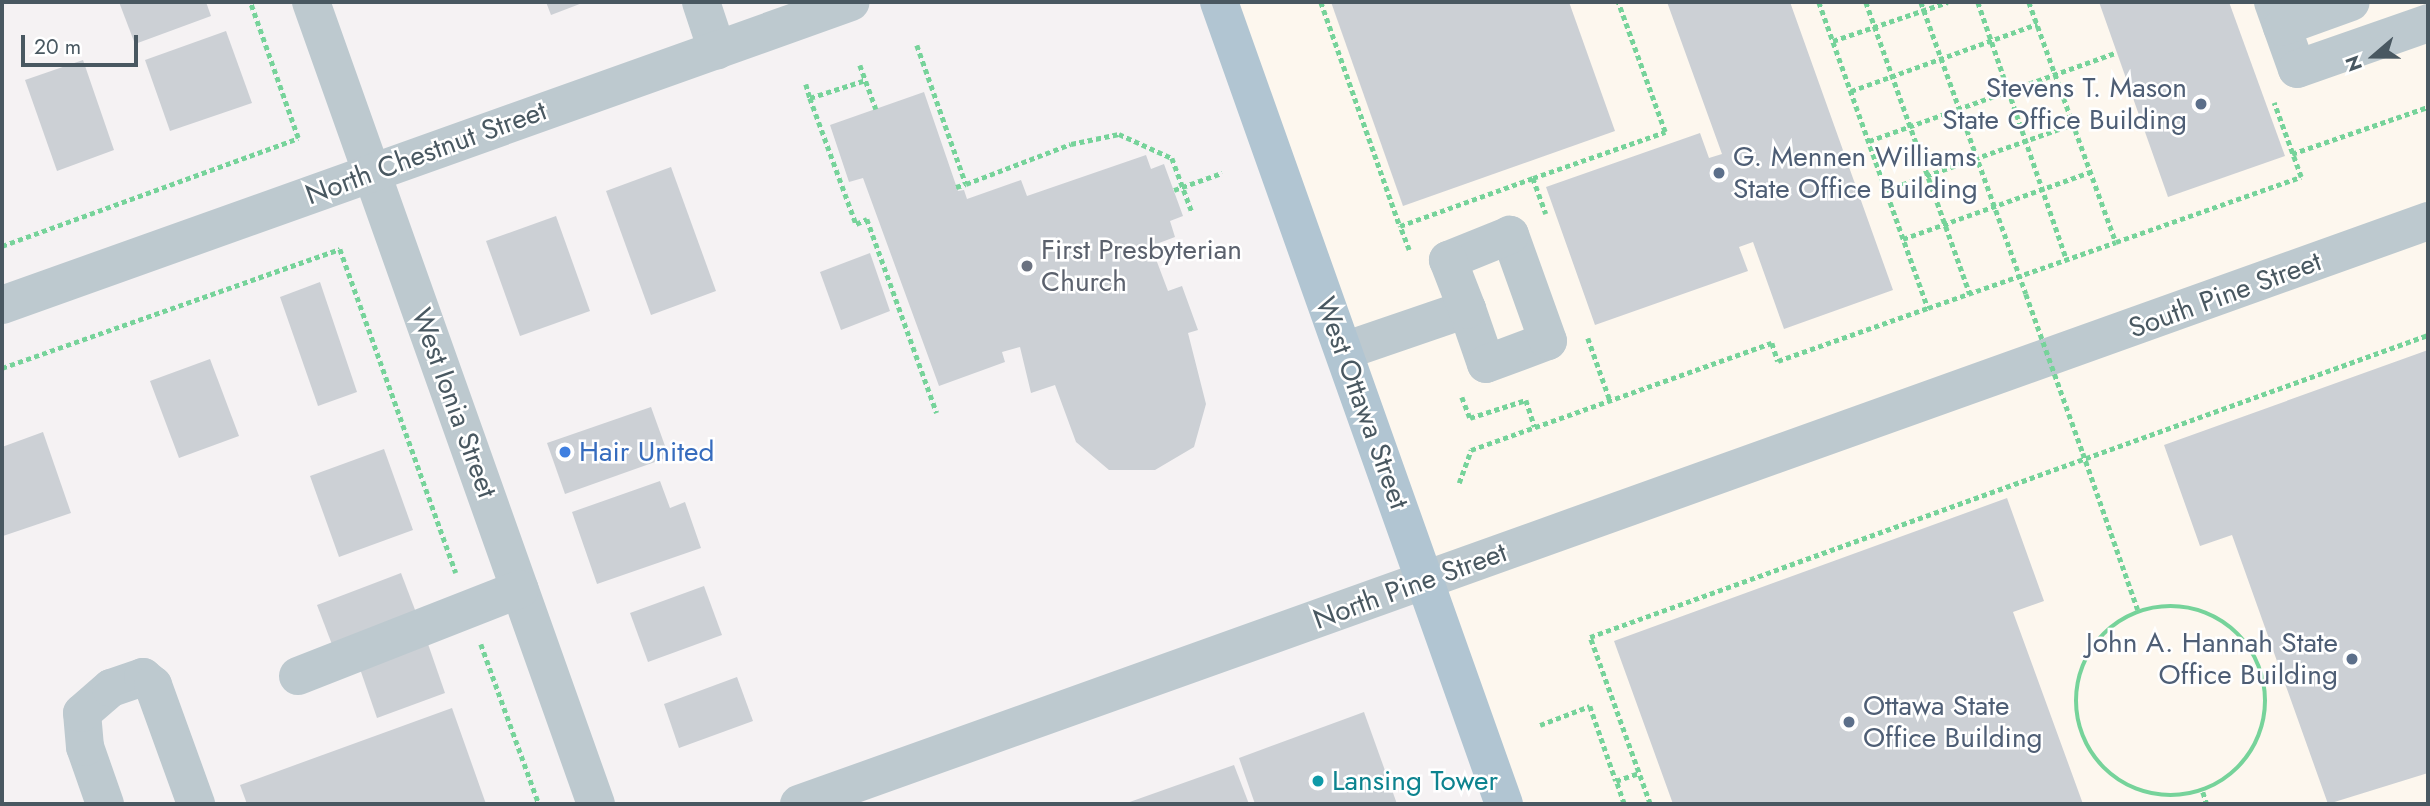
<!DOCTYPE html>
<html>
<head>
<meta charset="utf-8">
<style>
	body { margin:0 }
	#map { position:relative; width:2430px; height:806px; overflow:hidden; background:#f5f2f3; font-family:Jost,sans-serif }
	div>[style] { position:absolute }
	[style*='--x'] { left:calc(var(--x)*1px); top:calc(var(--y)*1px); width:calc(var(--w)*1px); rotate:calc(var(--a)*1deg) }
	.commercial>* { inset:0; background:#fdf7ee }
	.building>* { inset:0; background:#ccd0d5 }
	.path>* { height:4.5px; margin-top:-2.25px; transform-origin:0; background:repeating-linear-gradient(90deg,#76d39a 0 5px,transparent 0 8.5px) }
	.path>.ring { margin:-2.25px; padding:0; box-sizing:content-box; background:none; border:4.5px solid #76d39a; border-radius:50% }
	.minor>* { height:38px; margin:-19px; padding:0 19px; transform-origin:19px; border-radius:19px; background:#bdc9cf }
	.major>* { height:38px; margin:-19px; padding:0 19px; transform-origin:19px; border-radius:19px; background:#b1c5d2 }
	.path-bridge>* { height:4.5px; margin-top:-2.25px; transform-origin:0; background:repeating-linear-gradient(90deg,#76d39a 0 5px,transparent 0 8.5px) }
	.dots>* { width:19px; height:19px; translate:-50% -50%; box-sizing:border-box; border:4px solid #fff; border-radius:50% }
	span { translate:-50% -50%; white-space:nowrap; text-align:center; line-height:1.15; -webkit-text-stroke:5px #fff; paint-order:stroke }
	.service-label { font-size:28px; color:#4e5e75 }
	.right { translate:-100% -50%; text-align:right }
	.left { translate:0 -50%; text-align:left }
	.street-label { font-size:28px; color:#495861 }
	.worship-label { font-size:28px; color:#5b616d }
	.shop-label { font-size:28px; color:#366cbe }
	.culture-label { font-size:28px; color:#0d838f }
	.frame { position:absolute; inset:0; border:4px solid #495861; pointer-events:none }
	.north { position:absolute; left:2339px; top:21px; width:70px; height:70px; -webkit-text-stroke:5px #fff; paint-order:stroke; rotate:250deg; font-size:19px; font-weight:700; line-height:28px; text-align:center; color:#495861 }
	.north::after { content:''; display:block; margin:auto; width:24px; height:32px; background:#495861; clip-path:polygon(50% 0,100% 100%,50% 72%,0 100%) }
	.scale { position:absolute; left:21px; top:35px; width:117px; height:32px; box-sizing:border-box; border:4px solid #495861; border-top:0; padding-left:9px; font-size:21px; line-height:24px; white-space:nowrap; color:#495861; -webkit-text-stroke:5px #fff; paint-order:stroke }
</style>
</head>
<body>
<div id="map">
	<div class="commercial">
		<i style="clip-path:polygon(1220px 2px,2428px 2px,2428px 804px,1505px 804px)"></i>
	</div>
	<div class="building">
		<i style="clip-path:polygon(119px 2px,206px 2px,211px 16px,135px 44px)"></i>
		<i style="clip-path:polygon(546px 2px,585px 2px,551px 15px)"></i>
		<i style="clip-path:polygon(1331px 2px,1569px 2px,1615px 131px,1403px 206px)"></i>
		<i style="clip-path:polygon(1667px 2px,1790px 2px,1893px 290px,1784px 329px,1753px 242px,1739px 247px,1748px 271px,1595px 325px,1546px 187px,1700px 133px,1709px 158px,1722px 154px)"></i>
		<i style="clip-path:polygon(2099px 2px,2229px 2px,2285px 156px,2168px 197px)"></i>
		<i style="clip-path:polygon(226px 31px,252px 103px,170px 131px,145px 60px)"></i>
		<i style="clip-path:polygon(83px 60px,114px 150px,57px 171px,25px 80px)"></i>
		<i style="clip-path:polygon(924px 92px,958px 191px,964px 190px,967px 199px,1021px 180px,1027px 196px,1146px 155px,1151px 169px,1164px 164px,1183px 216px,1170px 221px,1175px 237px,1151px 246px,1168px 291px,1182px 286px,1198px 330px,1188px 333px,1206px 404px,1194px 447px,1155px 470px,1109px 470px,1076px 442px,1055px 385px,1031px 393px,1020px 347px,1002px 352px,1005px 362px,939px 386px,863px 178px,849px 182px,830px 125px)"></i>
		<i style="clip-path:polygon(671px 167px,716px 291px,651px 315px,606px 191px)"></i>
		<i style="clip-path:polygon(556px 216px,590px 311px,520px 336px,486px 241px)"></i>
		<i style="clip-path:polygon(870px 253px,890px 311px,841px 330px,820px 272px)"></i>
		<i style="clip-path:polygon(320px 282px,357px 392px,318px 406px,280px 297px)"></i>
		<i style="clip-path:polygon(2428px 350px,2428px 773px,2328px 804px,2232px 535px,2200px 546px,2164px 445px)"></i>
		<i style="clip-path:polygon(210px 359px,239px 436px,179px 458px,150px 381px)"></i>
		<i style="clip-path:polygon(651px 407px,669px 457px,565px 494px,547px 443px)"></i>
		<i style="clip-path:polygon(43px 432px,71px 513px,3px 536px,2px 447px)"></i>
		<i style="clip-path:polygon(384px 449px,413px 530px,339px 557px,310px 476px)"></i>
		<i style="clip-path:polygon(660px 481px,670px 508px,685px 502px,701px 548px,597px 584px,572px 512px)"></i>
		<i style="clip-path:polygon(2007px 498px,2044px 601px,2013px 612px,2083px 804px,1673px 804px,1614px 641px)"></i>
		<i style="clip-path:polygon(401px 573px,420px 623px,336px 655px,317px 605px)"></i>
		<i style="clip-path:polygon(704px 586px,722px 635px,648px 662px,630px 613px)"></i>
		<i style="clip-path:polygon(428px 644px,445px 693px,377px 718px,360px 669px)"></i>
		<i style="clip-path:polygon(737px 677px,753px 721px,679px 748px,664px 704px)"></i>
		<i style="clip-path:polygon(452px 708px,486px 804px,247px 804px,240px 785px)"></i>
		<i style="clip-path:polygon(1364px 712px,1397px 804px,1255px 804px,1239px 758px)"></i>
		<i style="clip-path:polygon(1234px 765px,1249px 804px,1124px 804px)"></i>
	</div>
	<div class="path">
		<i style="--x:1321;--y:2;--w:238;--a:70.6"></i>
		<i style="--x:1819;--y:2;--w:325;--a:70.4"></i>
		<i style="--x:1928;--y:308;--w:199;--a:-19.3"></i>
		<i style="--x:1866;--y:2;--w:310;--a:70.4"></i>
		<i style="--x:1921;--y:2;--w:310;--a:70.2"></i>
		<i style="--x:1978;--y:2;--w:273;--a:71"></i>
		<i style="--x:2029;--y:2;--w:255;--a:70.1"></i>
		<i style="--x:2116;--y:242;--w:196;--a:-19.4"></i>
		<i style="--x:2301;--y:177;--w:79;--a:-110"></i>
		<i style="--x:1833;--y:41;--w:121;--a:-18.7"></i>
		<i style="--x:917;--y:45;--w:147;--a:70.6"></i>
		<i style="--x:966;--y:184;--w:112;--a:-20.9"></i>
		<i style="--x:1071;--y:144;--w:49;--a:-11.8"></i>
		<i style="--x:1119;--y:134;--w:58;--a:24.4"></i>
		<i style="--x:1172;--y:158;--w:58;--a:69.7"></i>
		<i style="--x:860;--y:65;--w:47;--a:70"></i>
		<i style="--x:806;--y:84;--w:15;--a:74"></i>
		<i style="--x:810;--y:98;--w:59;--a:-17.8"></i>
		<i style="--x:1851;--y:91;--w:198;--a:-19.8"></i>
		<i style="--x:810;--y:98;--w:134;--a:69.9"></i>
		<i style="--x:856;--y:224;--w:12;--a:-24"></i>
		<i style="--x:867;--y:219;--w:206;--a:70.2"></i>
		<i style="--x:1869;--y:141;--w:263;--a:-19.7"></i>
		<i style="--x:2292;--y:154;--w:144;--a:-19.1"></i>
		<i style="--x:1533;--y:178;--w:140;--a:-19.2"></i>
		<i style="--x:1665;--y:132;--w:138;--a:-109.9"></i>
		<i style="--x:956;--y:187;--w:10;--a:-17"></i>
		<i style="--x:1174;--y:190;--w:51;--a:-19.5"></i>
		<i style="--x:1886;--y:190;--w:198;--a:-19.4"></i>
		<i style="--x:1903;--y:239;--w:199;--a:-19.7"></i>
		<i style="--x:2;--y:246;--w:315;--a:-20"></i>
		<i style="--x:298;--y:138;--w:144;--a:-109.4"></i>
		<i style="--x:1409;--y:250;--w:26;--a:-111"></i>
		<i style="--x:1400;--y:226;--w:141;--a:-19.8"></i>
		<i style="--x:1533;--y:178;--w:38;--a:70"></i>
		<i style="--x:1588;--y:338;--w:66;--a:70.5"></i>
		<i style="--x:2;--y:368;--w:358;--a:-19.4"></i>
		<i style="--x:340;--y:249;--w:344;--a:70.3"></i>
		<i style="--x:1462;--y:397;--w:22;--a:69"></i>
		<i style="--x:1470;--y:418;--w:59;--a:-17.8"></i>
		<i style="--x:1526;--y:400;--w:28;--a:72"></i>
		<i style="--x:2083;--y:453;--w:166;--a:70.7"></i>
		<i style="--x:1459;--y:483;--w:35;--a:-70"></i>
		<i style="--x:1471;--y:450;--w:319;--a:-19.6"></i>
		<i style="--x:1772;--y:343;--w:19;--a:72"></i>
		<i style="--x:1778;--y:361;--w:159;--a:-19.5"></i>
		<i class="ring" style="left:2076px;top:606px;width:185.5px;height:185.5px"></i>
		<i style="--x:481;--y:644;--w:170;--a:70.1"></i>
		<i style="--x:1540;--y:725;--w:53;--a:-20.8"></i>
		<i style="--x:1590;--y:706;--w:79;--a:70.9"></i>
		<i style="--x:2203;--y:792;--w:13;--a:72"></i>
		<i style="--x:1624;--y:804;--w:24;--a:-109"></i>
		<i style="--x:1616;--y:781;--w:24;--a:-19"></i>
		<i style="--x:1650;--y:804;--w:177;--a:-109.8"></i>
		<i style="--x:1590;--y:637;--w:891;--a:-19.82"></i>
	</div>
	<div class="minor">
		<i style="--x:311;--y:2;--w:851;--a:70.44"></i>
		<i style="--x:701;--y:2;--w:51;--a:71.6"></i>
		<i style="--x:2273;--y:2;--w:71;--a:70.3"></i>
		<i style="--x:2297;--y:69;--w:139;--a:-19.3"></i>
		<i style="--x:2282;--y:27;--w:73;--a:-19.9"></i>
		<i style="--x:2;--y:305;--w:901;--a:-19.64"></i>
		<i style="--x:1344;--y:351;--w:130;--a:-18.9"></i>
		<i style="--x:1467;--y:309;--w:58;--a:70.9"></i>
		<i style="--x:1486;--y:364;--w:66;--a:-20.4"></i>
		<i style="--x:1548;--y:341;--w:113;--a:-109.7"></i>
		<i style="--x:1510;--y:235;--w:67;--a:158"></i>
		<i style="--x:1448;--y:260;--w:53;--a:68.8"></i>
		<i style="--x:298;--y:676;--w:238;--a:-21.4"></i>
		<i style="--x:105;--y:804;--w:60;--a:-109.3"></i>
		<i style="--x:85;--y:747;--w:34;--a:-95"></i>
		<i style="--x:82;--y:713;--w:38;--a:-41"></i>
		<i style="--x:111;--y:688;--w:34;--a:-19"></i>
		<i style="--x:143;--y:677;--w:13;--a:39"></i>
		<i style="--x:153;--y:685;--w:127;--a:70.1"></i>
		<i style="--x:799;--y:804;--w:1730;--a:-19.69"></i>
	</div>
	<div class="major">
		<i style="--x:1219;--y:2;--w:851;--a:70.44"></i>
	</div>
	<div class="path-bridge">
		<i style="--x:2026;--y:294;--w:169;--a:70.3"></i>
	</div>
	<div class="dots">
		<i style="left:2201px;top:104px;background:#5c6f8a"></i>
		<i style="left:1719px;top:173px;background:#5c6f8a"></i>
		<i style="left:1027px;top:266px;background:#6b7280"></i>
		<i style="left:565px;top:452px;background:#3f7fe0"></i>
		<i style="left:2352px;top:659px;background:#5c6f8a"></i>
		<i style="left:1849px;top:722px;background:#5c6f8a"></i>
		<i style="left:1318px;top:781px;background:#0f9aa8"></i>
	</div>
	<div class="service-label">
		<span class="right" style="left:2187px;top:104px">Stevens T. Mason<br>State Office Building</span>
		<span class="left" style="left:1733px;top:173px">G. Mennen Williams<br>State Office Building</span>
		<span class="right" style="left:2338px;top:659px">John A. Hannah State<br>Office Building</span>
		<span class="left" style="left:1863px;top:722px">Ottawa State<br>Office Building</span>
	</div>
	<div class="street-label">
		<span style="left:426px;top:153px;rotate:-20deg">North Chestnut Street</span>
		<span style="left:2225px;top:295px;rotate:-20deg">South Pine Street</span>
		<span style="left:454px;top:403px;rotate:70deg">West Ionia Street</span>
		<span style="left:1362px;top:403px;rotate:70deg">West Ottawa Street</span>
		<span style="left:1410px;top:586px;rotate:-20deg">North Pine Street</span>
	</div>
	<div class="worship-label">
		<span class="left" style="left:1041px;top:266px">First Presbyterian<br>Church</span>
	</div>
	<div class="shop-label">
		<span class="left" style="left:579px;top:452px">Hair United</span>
	</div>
	<div class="culture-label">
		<span class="left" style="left:1332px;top:781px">Lansing Tower</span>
	</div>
	<div class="frame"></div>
	<div class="north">N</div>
	<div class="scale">20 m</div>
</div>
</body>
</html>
